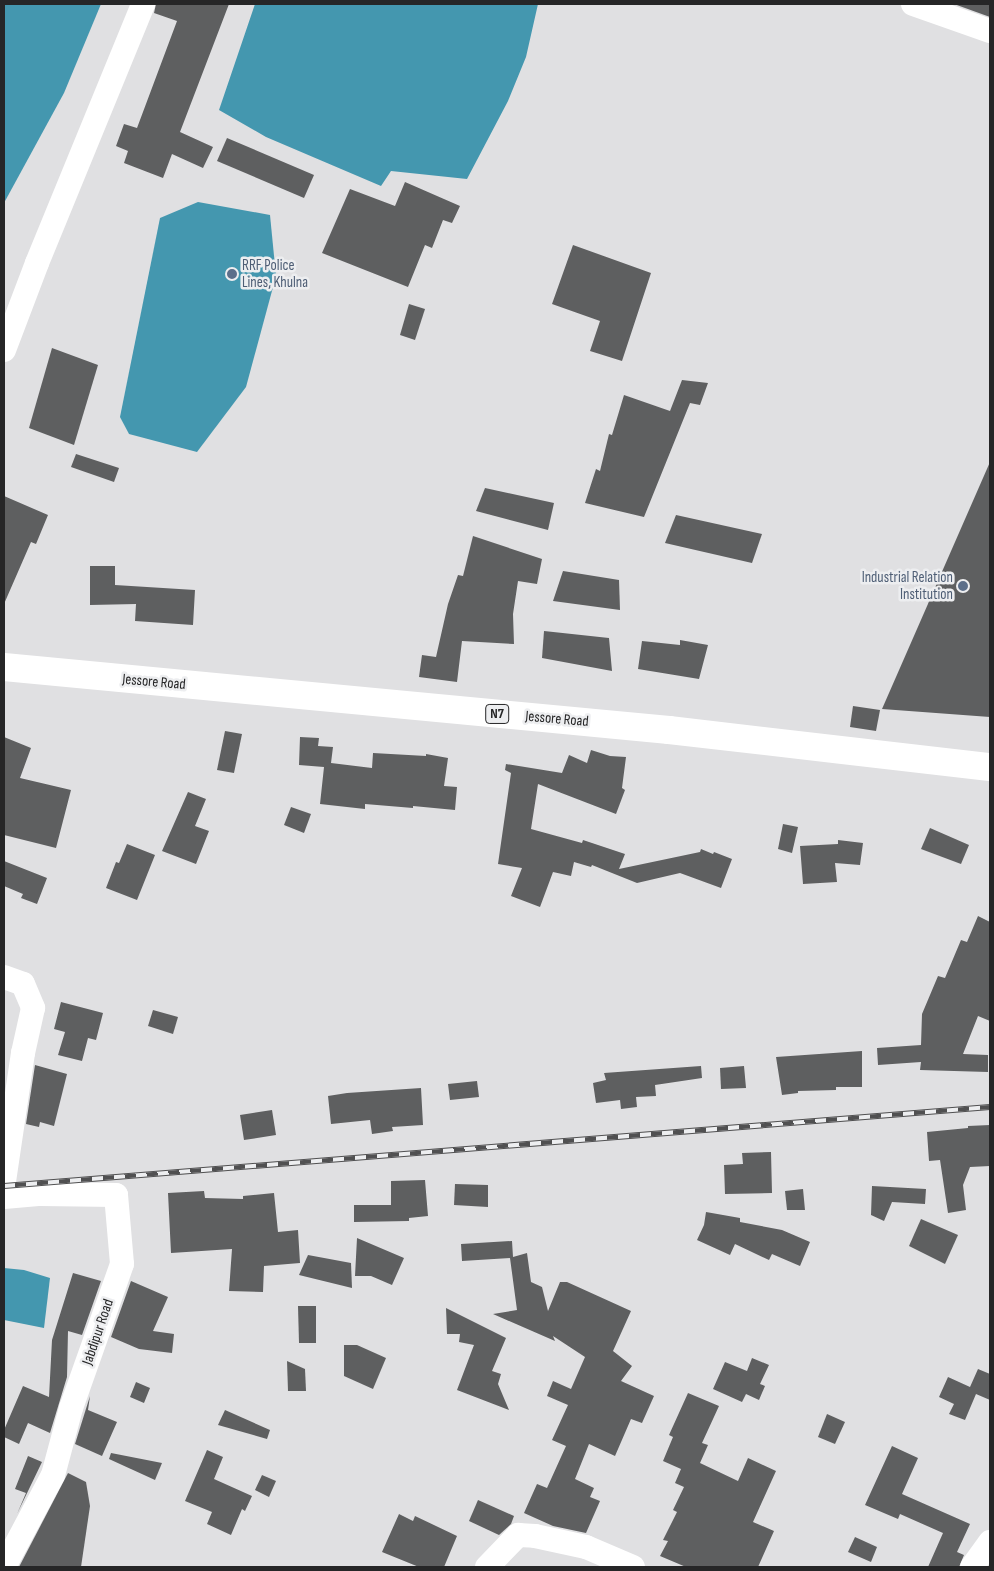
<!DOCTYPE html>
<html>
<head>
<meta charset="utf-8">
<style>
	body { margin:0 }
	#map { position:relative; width:994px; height:1571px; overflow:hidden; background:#e0e0e2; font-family:"Sofia Sans Condensed",sans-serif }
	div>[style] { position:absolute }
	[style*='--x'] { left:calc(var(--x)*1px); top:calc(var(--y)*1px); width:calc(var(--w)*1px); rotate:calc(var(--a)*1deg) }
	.water>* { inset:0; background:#4497af }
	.building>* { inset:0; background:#5e5f60 }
	.street>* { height:24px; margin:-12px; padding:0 12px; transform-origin:12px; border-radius:12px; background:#fff }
	.highway>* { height:28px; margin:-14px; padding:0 14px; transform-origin:14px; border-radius:14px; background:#fff }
	.rail>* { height:5.5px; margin-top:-2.75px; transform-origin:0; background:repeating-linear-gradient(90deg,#edeef0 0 11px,#505051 0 22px); box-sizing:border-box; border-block:1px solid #505051 }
	.dots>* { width:14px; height:14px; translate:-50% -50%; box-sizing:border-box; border:2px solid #edeef0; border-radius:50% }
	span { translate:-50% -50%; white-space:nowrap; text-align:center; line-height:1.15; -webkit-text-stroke:5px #edeef0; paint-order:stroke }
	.shield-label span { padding:1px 4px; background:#edeef0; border:1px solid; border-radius:4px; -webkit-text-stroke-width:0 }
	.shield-label { font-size:14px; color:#262627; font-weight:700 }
	.service-label { font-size:15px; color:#4e5e75 }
	.left { translate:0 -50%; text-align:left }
	.right { translate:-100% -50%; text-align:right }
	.street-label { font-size:15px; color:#262627 }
	.frame { position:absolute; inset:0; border:5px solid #262627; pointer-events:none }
</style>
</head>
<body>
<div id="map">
	<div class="water">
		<i style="clip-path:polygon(4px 4px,101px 4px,64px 93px,4px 203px)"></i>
		<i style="clip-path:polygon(255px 4px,538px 4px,526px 57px,508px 101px,467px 179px,391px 171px,381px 186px,266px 137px,219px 110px)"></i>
		<i style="clip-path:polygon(198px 202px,270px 215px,276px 276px,246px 387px,197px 452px,129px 434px,120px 417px,160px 218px)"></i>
		<i style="clip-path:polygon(4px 1268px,24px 1270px,50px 1278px,44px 1328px,4px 1320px)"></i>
	</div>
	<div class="building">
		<i style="clip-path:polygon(156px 4px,229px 4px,180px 132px,213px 147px,203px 168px,172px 154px,163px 178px,124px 163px,128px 151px,116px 146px,124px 124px,137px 128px,177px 21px,154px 13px)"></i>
		<i style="clip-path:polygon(954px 4px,990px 4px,990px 17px)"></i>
		<i style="clip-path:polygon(227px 138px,314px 175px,304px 198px,217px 161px)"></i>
		<i style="clip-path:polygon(405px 182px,460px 206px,452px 223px,443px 220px,432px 248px,425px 245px,408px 287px,322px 253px,350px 189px,395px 206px)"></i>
		<i style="clip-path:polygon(573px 245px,651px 273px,622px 361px,590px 351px,600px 321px,552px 304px)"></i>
		<i style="clip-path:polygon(409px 304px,425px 309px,415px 340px,400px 335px)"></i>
		<i style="clip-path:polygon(52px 348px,98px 365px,74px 445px,29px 428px)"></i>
		<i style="clip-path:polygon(682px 380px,708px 383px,700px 405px,690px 403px,644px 517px,585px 503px,596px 469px,600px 471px,609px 434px,612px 435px,624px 395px,670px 411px)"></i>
		<i style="clip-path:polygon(76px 454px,119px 468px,114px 482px,71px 467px)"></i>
		<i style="clip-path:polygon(990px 462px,990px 717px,882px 709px)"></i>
		<i style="clip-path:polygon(485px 488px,554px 503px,548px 530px,476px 511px)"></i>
		<i style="clip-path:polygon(4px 496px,48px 515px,36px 544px,31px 542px,4px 604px)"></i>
		<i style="clip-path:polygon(676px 515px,762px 534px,752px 563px,665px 543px)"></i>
		<i style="clip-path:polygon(473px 536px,542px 559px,537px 584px,518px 581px,513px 614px,514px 644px,462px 641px,457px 682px,419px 677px,422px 655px,436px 657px,448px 604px,458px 575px,463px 576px)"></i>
		<i style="clip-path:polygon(90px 566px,115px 566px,115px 585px,195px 590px,193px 625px,135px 621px,136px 604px,90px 605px)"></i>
		<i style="clip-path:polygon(563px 571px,619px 580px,620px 610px,553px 601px)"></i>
		<i style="clip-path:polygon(544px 631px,609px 638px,612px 671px,542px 658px)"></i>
		<i style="clip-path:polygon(680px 640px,708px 645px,699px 679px,638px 669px,642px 641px,680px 645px)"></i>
		<i style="clip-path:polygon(853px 706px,880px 710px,876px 731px,850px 727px)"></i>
		<i style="clip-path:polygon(225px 731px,242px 734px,234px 773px,217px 770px)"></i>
		<i style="clip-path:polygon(4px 737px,31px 748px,20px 778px,71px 790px,56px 848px,4px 835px)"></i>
		<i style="clip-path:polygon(300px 737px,319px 738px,318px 746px,333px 747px,331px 763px,372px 768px,373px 753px,426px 756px,426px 754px,448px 758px,444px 786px,457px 787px,455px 810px,413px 806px,413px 808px,365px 804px,365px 809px,320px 804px,324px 767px,299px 765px)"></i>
		<i style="clip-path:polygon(591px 750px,610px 756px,626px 757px,622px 788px,625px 790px,616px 814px,538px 784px,531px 829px,582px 843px,583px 840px,625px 854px,619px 869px,700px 852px,701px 849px,713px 854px,714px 852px,732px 859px,721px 888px,680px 873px,637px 883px,592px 865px,591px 867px,574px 862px,571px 876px,553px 872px,540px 907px,511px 896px,522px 868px,498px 864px,511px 773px,505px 770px,506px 764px,562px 773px,569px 755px,587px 763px)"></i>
		<i style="clip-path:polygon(188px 792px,206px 799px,195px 826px,209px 831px,196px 864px,162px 851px)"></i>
		<i style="clip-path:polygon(291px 807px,311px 814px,304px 833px,284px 825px)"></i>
		<i style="clip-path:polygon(783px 824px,798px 827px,792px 853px,778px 849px)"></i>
		<i style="clip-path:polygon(930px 828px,969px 845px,961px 864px,921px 849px)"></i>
		<i style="clip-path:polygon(838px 840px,863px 843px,860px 865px,835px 863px,837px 882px,803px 884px,800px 846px,838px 844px)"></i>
		<i style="clip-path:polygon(127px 844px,155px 855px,137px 900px,106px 888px,116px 862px,119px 863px)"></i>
		<i style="clip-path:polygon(4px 861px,47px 878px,37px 904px,21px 898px,23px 894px,4px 886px)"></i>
		<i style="clip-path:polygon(978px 916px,990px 922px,990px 1021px,978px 1016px,963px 1054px,988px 1055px,988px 1072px,920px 1070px,921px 1062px,878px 1065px,877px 1048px,921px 1045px,922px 1014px,938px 976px,945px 978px,961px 940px,967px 942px)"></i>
		<i style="clip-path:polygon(61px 1002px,103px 1013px,96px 1040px,88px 1038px,82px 1061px,58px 1055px,65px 1032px,54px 1029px)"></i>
		<i style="clip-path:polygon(153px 1010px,178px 1017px,173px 1034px,148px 1026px)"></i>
		<i style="clip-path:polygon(862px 1051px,862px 1087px,836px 1087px,836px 1090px,798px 1091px,798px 1093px,782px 1095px,776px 1057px)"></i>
		<i style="clip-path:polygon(35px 1065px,67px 1074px,54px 1126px,40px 1122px,39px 1127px,26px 1124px)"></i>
		<i style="clip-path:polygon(701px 1066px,702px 1078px,655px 1085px,656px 1096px,636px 1097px,637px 1107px,621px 1109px,620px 1100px,596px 1103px,593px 1083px,606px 1080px,604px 1073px)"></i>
		<i style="clip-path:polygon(744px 1066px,746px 1088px,721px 1089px,720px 1068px)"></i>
		<i style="clip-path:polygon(477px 1081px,479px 1097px,450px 1100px,448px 1084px)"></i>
		<i style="clip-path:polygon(421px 1088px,423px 1125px,392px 1127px,393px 1131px,372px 1134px,370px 1120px,331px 1124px,328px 1096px,347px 1093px)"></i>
		<i style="clip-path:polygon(272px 1110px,276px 1135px,244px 1140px,240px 1115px)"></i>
		<i style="clip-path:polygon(990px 1125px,990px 1166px,970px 1167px,963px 1185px,966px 1210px,948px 1213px,940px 1160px,929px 1161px,927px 1132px,968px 1128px,968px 1126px)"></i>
		<i style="clip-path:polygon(771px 1152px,772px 1193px,725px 1194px,724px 1165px,743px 1164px,742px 1153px)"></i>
		<i style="clip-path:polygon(425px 1180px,428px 1216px,409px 1218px,409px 1221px,354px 1222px,354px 1205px,391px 1205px,391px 1181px)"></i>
		<i style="clip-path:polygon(455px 1184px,488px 1185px,488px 1207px,454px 1205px)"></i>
		<i style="clip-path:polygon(872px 1186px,926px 1189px,925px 1204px,892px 1202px,884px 1221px,871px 1215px)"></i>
		<i style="clip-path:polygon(803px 1189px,805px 1210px,787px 1210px,785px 1191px)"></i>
		<i style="clip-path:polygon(204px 1191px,205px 1198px,243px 1199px,243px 1196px,274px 1193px,278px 1232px,298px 1230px,300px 1263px,264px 1266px,263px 1292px,229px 1291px,232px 1249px,171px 1253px,168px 1193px)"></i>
		<i style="clip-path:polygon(706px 1212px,740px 1218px,740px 1222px,782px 1230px,810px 1242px,800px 1266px,772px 1254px,769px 1260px,735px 1244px,730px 1255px,697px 1240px,704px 1225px)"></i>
		<i style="clip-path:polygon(921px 1219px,958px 1235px,945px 1264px,909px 1246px)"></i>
		<i style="clip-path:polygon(357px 1238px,404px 1258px,392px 1285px,371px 1276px,355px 1276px)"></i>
		<i style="clip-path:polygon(512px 1241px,513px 1257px,527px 1253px,531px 1282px,542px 1287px,548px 1311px,560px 1282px,567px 1282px,631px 1311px,613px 1351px,632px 1366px,621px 1381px,654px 1396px,642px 1423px,631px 1419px,615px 1456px,589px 1444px,575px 1479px,594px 1488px,590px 1497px,600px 1501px,586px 1533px,553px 1526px,524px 1513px,537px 1484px,547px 1488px,566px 1446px,552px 1440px,568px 1405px,547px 1396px,553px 1381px,571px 1389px,585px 1357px,553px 1336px,555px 1341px,493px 1314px,517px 1310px,510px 1258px,462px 1261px,461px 1244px)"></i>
		<i style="clip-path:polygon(308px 1255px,351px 1263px,352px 1288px,299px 1275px)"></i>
		<i style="clip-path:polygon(73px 1273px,101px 1281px,82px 1335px,68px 1331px,67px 1377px,50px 1433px,28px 1423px,19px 1444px,4px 1437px,4px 1430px,23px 1386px,49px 1397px,52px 1340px)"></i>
		<i style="clip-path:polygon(131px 1281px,168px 1297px,153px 1331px,174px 1334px,172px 1353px,139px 1349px,111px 1337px)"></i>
		<i style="clip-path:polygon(298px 1306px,316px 1306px,316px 1343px,299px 1343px)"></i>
		<i style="clip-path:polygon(446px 1308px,506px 1338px,492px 1371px,501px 1374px,498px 1384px,509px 1410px,457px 1390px,474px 1345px,459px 1342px,460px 1334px,447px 1334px)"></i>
		<i style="clip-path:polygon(344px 1345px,357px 1345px,386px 1358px,373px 1389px,344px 1376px)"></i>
		<i style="clip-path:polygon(752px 1358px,769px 1365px,760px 1384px,765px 1386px,759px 1400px,746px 1394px,742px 1402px,713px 1389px,725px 1362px,747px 1371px)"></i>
		<i style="clip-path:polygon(287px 1361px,305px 1369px,306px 1391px,288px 1391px)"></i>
		<i style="clip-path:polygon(978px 1369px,990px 1374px,990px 1400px,976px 1394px,965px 1420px,949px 1414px,954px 1404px,939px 1397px,948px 1377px,970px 1387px)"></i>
		<i style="clip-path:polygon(136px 1382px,150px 1388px,144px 1403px,130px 1397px)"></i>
		<i style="clip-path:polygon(688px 1393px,719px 1406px,702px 1443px,708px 1445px,700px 1463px,738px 1481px,748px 1458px,776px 1471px,753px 1522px,774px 1531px,758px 1567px,686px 1567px,660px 1556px,668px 1541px,663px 1540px,677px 1512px,673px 1510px,684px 1487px,675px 1483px,681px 1469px,663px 1461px,673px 1437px,669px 1435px)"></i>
		<i style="clip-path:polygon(90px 1396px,88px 1410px,117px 1422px,102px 1456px,75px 1444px)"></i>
		<i style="clip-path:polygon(225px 1410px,270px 1430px,267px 1439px,218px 1425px)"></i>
		<i style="clip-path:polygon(827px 1414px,845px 1422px,835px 1444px,818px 1437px)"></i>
		<i style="clip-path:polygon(892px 1446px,918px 1458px,902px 1494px,970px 1524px,957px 1552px,964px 1555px,959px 1567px,928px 1567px,943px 1533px,900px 1514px,898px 1519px,865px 1505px)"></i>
		<i style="clip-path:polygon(207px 1450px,223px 1457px,214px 1479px,252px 1496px,245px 1511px,242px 1509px,231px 1535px,207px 1524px,212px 1512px,185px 1501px)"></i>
		<i style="clip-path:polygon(111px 1453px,162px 1463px,155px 1480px,109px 1459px)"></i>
		<i style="clip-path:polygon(28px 1456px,42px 1462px,17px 1514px,26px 1493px,15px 1489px)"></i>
		<i style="clip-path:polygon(68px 1473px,86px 1482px,90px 1506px,81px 1567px,19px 1567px)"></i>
		<i style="clip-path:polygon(262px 1475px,276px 1481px,269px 1497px,255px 1490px)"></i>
		<i style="clip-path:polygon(478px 1500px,514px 1516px,511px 1524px,499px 1535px,469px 1521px)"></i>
		<i style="clip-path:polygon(399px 1514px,413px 1521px,415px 1516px,457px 1536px,444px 1567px,419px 1567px,382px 1552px)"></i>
		<i style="clip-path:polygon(855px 1537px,877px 1547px,871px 1562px,848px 1552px)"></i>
	</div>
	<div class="street">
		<i style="--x:913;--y:4;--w:82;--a:19.3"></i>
		<i style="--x:4;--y:350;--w:93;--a:-69.2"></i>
		<i style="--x:37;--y:263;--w:280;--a:-67.7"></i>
		<i style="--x:4;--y:977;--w:20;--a:20"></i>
		<i style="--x:23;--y:984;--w:26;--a:67"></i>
		<i style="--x:33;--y:1008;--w:46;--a:102.5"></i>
		<i style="--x:23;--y:1053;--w:129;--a:98.4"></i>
		<i style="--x:4;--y:1197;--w:37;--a:-5"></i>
		<i style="--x:41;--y:1194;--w:75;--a:0.8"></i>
		<i style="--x:116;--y:1195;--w:69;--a:85"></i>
		<i style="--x:122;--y:1264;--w:153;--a:109.5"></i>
		<i style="--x:71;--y:1408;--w:69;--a:105"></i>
		<i style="--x:53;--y:1475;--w:104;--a:118"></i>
		<i style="--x:487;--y:1567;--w:45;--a:-45.9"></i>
		<i style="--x:518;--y:1535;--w:17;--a:3"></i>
		<i style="--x:535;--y:1536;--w:52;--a:12.2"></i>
		<i style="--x:586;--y:1547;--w:51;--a:23.1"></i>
		<i style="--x:972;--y:1567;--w:31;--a:-54"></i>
	</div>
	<div class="highway">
		<i style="--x:4;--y:667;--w:668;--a:5.41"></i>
		<i style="--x:669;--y:730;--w:323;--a:6.6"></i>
	</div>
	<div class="rail">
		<i style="--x:4;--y:1186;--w:989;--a:-4.58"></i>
	</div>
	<div class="dots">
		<i style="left:232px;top:274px;background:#5c6f8a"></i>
		<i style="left:963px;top:586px;background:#5c6f8a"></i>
	</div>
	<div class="shield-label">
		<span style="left:497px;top:714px">N7</span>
	</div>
	<div class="service-label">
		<span class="left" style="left:242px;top:274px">RRF Police<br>Lines, Khulna</span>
		<span class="right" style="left:953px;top:586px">Industrial Relation<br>Institution</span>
	</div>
	<div class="street-label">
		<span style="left:154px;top:682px;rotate:5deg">Jessore Road</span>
		<span style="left:557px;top:719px;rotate:5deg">Jessore Road</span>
		<span style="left:98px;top:1332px;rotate:-71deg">Jabdipur Road</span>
	</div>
	<div class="frame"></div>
</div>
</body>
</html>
